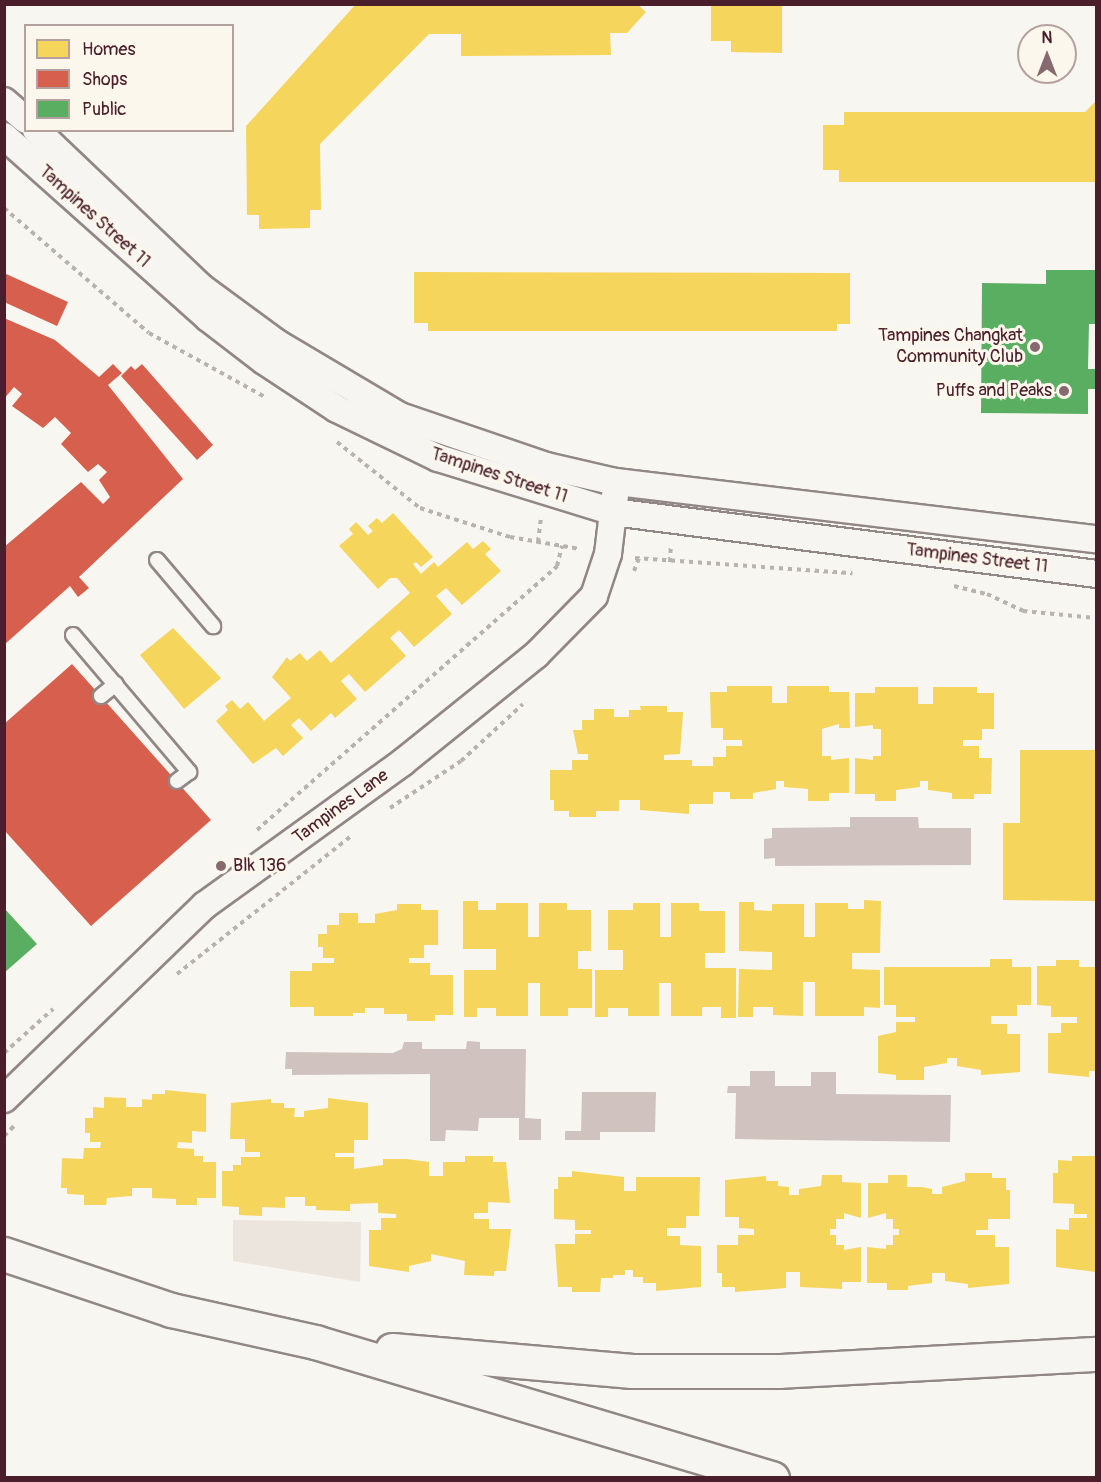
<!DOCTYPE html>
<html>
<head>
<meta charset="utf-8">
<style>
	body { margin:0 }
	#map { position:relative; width:1101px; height:1482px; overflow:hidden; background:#f8f6f0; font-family:Pangolin,sans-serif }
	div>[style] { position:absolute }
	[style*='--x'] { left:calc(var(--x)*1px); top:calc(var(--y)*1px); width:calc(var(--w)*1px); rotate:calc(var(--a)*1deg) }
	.green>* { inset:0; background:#ece5de }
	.water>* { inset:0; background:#d0c3bf }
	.homes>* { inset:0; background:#f6d55c }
	.shops>* { inset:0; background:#d6604d }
	.public>* { inset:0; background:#5aae61 }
	.path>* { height:4px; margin-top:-2px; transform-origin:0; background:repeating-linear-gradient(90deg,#b8b3b1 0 4.5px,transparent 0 9px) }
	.roads { filter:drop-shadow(2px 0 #918787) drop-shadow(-2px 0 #918787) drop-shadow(0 2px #918787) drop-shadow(0 -2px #918787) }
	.service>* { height:14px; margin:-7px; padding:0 7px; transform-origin:7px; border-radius:7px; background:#f6f5f1 }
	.minor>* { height:26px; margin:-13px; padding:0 13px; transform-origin:13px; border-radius:13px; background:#f6f5f1 }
	.motorway>* { height:33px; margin:-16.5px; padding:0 16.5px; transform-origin:16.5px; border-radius:16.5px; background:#f6f5f1 }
	.dots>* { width:16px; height:16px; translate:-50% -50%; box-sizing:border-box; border:3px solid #fbf7ec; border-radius:50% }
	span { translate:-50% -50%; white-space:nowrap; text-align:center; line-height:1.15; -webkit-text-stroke:6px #fbf7ec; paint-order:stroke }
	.street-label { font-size:18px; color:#4a1f2b }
	.poi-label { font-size:18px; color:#4a1f2b }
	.right { translate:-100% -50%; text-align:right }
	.left { translate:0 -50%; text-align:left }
	.frame { position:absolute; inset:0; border:6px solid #4a1f2b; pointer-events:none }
	.legend { position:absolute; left:24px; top:24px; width:210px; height:108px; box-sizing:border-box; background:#fbf7ec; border:2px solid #b4a19f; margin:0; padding:8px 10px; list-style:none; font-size:18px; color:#4a1f2b }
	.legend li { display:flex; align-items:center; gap:12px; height:30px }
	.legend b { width:30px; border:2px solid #b4a19f }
	.north { position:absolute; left:1017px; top:24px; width:60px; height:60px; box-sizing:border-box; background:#fbf7ec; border:2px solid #b4a19f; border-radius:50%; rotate:0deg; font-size:16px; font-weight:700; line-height:24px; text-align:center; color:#4a1f2b }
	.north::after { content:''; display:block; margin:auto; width:21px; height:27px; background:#876a70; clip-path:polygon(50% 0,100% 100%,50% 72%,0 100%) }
</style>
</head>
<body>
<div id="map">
	<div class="green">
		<i style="clip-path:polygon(233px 1220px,361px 1222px,360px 1282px,233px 1261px)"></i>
	</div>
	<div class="water">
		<i style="clip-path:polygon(850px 817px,918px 817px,919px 828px,971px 828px,971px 865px,775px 866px,775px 858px,764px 859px,764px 839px,772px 838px,772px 828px,850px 827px)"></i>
		<i style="clip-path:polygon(467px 1041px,480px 1042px,480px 1049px,526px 1049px,525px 1118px,541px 1119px,541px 1140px,519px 1140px,519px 1118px,479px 1118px,478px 1131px,446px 1130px,445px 1141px,430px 1141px,430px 1074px,292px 1075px,292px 1069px,285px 1069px,286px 1052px,393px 1053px,402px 1049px,404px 1042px,422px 1042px,422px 1049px,466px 1049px)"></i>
		<i style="clip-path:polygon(750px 1071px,775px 1071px,775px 1086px,811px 1086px,811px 1072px,836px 1072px,836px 1094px,951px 1095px,950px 1142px,735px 1139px,736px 1093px,727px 1093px,728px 1086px,750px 1086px)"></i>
		<i style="clip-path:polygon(582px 1092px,656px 1092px,655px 1132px,600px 1132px,600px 1140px,565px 1140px,565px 1131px,581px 1131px)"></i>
	</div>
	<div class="homes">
		<i style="clip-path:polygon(356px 4px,637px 4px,646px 12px,627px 33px,610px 33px,611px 55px,461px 56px,461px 34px,429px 34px,320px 144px,321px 210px,310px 210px,310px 228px,259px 229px,259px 215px,247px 215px,246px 126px)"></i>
		<i style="clip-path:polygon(711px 4px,782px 4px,782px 53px,731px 52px,731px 41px,711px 41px)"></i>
		<i style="clip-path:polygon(1096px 101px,1096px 182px,839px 182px,839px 170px,823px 170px,823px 125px,844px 125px,844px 112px,1085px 112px)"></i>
		<i style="clip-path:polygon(414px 272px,850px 273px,850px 324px,837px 324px,837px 331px,428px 331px,428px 323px,414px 323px)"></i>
		<i style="clip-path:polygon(393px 513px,433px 557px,421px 567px,416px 562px,413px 564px,421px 574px,434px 562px,438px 567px,467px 542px,473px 549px,483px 541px,491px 549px,485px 554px,501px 571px,462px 605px,446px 588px,436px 596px,452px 614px,414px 647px,399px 630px,390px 638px,406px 656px,365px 692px,349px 674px,341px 681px,357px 699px,335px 718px,331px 713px,311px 731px,299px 718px,291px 725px,303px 738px,283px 756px,276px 748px,253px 764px,216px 721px,228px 710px,225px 706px,232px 700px,240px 709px,248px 702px,264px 721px,291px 698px,272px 677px,287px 657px,290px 661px,300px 653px,307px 661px,320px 650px,331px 663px,410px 593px,397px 578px,390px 578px,378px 589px,339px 546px,353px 534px,349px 529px,356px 522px,368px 535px,373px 531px,368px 526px,377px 518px,382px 523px)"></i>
		<i style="clip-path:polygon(173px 628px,221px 678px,184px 709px,140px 655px)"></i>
		<i style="clip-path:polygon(727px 686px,772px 686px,772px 703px,787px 703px,787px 686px,829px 686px,829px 692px,849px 692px,850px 728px,839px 728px,839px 724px,822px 729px,822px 756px,831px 756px,831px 760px,849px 758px,849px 793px,829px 793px,829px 801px,808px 801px,808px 789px,784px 787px,784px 781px,776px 781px,776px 789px,753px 793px,753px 799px,730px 799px,730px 792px,713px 792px,713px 804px,689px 804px,689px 814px,640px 810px,640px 800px,619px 800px,619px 811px,596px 811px,596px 817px,569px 817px,569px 811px,554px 811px,554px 800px,550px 800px,550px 770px,572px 770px,572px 760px,588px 760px,588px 754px,578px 754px,573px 730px,582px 730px,582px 720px,594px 720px,594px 709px,614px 709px,614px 717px,629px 717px,629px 710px,641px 710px,640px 706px,667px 706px,667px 712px,683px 712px,680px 754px,664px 755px,664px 760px,692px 760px,692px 766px,713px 766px,713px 757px,726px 757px,726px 746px,742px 746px,742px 740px,723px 740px,723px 728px,711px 728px,710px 692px,727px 692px)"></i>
		<i style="clip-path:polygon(875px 687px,918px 687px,918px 704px,933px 704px,933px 687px,977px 687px,977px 693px,994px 693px,994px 729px,982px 729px,982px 740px,963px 740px,963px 746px,979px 746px,979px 758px,992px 758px,991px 794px,974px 794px,974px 799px,952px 799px,952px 793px,928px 790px,928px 781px,920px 781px,920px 787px,896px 790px,896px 801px,875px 801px,875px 794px,855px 794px,855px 758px,873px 760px,873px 756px,881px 756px,881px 729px,873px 729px,873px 725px,855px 727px,855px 693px,875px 693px)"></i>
		<i style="clip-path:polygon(1020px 750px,1096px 750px,1096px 901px,1003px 900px,1003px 823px,1020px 823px)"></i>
		<i style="clip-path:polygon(864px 900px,881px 901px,880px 953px,852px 953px,852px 969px,880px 970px,880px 1008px,864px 1007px,864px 1016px,815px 1016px,815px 982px,803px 982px,803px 1016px,773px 1015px,773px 1007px,753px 1007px,753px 1017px,738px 1017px,739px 969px,772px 970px,772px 952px,739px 951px,739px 902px,754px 902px,754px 910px,772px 911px,772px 904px,804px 904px,804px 937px,815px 937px,815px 903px,848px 903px,848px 909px,864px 909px)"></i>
		<i style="clip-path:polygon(463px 901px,478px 901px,478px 910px,496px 910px,496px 903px,528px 903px,528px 937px,539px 937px,539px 903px,567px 903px,567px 910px,591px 910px,591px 951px,578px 951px,578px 969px,592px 969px,592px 1008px,568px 1008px,568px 1016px,540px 1016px,540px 983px,528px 983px,528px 1016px,496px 1016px,496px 1008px,477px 1008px,477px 1017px,464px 1017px,464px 970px,496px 970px,496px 949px,463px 949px)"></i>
		<i style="clip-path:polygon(633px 903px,660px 903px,660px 937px,671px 937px,671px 903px,699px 903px,699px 911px,725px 911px,725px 953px,705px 953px,705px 968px,736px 968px,736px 1018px,721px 1018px,721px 1007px,702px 1007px,702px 1016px,671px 1016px,671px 983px,659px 983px,659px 1016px,628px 1016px,628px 1008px,608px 1008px,608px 1017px,595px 1017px,595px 970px,623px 970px,623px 950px,608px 950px,608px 910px,633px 910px)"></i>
		<i style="clip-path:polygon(397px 904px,421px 904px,421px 910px,438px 910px,438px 945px,424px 945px,424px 958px,409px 958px,409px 963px,430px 963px,430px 975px,453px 975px,453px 1015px,435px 1015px,435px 1021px,407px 1021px,407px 1014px,384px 1014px,384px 1008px,365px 1008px,365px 1013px,353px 1013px,353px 1016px,314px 1016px,314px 1007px,290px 1007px,290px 971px,312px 971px,312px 963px,334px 963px,334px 958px,323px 958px,323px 947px,318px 947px,318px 934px,327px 934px,327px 925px,339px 925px,339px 913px,358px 913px,358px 923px,375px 923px,375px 914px,397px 910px)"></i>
		<i style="clip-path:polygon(990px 959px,1012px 959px,1012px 967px,1031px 967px,1031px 1005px,1017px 1005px,1017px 1016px,991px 1016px,991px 1024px,1007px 1024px,1007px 1034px,1020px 1034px,1020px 1072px,981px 1075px,981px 1070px,957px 1066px,957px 1058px,947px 1058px,947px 1063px,924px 1067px,924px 1080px,896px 1080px,896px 1075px,878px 1073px,878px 1036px,896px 1032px,896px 1022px,915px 1022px,915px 1017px,896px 1017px,896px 1005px,884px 1005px,884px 967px,990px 967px)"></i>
		<i style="clip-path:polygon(1056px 960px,1079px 960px,1079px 967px,1096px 967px,1096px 1071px,1089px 1071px,1089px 1077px,1048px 1073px,1048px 1033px,1061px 1033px,1061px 1023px,1077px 1023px,1077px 1017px,1051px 1017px,1051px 1006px,1037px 1005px,1037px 966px,1056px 966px)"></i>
		<i style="clip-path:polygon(165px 1090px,206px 1094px,206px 1132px,192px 1131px,192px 1143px,178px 1142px,177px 1148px,194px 1149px,194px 1156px,203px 1156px,203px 1162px,216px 1162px,216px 1198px,197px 1198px,197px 1205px,176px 1205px,176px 1199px,152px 1198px,152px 1188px,132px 1188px,132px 1196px,107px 1198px,106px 1205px,84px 1205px,84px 1195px,67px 1194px,67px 1188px,61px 1188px,62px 1158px,83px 1159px,84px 1148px,100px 1148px,101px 1142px,90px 1142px,90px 1133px,85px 1133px,85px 1118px,93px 1118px,93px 1107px,104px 1108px,104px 1097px,126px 1098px,126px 1107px,142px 1107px,142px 1099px,152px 1100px,152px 1094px,165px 1094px)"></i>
		<i style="clip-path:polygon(328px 1098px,368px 1103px,368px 1140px,354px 1140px,354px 1153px,335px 1153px,335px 1157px,354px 1157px,354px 1169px,383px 1165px,383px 1159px,406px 1159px,429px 1162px,429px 1176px,443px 1176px,443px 1162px,465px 1162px,465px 1156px,493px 1156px,493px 1162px,506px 1162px,510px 1203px,488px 1202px,488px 1213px,474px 1213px,474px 1219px,489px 1219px,489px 1229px,511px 1229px,506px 1271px,494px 1271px,494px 1276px,464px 1275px,465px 1261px,431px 1254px,431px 1261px,409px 1266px,409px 1272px,369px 1266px,369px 1230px,381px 1230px,381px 1218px,396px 1218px,396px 1214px,378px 1213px,378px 1203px,350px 1204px,350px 1211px,316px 1210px,316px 1206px,305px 1206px,305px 1197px,285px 1197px,285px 1208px,262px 1207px,262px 1216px,239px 1215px,239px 1207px,222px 1206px,222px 1171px,233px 1171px,233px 1165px,241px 1165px,241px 1157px,260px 1157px,260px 1152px,245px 1152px,245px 1139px,230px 1139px,231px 1103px,271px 1099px,271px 1103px,284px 1103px,284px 1108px,295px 1108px,294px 1117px,304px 1117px,304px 1111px,328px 1108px)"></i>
		<i style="clip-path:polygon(1072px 1156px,1096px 1156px,1096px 1272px,1056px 1267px,1056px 1229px,1069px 1230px,1069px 1218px,1087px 1218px,1087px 1214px,1074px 1214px,1074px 1204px,1053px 1203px,1053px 1173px,1058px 1173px,1058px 1160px,1072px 1161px)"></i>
		<i style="clip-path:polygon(572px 1171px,624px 1177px,624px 1191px,636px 1191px,636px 1177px,700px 1177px,699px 1216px,686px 1216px,686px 1228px,667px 1228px,667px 1236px,680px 1236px,680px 1245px,701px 1246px,701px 1287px,656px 1291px,656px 1283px,643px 1283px,643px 1277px,633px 1277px,633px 1270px,625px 1270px,625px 1275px,613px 1275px,613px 1278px,601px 1278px,600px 1292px,572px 1292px,572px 1287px,558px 1287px,555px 1244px,575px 1244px,575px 1234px,591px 1234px,591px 1230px,575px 1230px,575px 1220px,554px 1219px,554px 1189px,558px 1189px,558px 1177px,572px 1177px)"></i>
		<i style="clip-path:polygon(965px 1173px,992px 1173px,992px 1178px,1006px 1178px,1006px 1190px,1010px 1190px,1010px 1219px,988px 1219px,988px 1230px,976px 1230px,976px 1235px,995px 1235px,995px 1247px,1009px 1247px,1009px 1284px,968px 1288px,968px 1284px,945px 1281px,945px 1273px,932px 1273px,932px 1283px,908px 1286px,908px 1290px,887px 1290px,887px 1283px,867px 1283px,867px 1247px,886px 1249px,886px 1245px,893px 1245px,893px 1235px,899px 1235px,899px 1229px,893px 1229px,893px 1219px,886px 1219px,886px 1213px,868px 1218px,868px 1183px,888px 1183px,888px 1175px,907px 1175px,907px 1187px,922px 1187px,932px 1189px,932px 1194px,942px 1194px,942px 1187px,965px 1181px)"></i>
		<i style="clip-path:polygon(822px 1175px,842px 1175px,842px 1182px,861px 1183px,861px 1218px,844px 1213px,844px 1219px,836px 1219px,836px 1229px,830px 1229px,830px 1235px,836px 1235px,836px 1245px,844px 1245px,844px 1250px,861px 1247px,861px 1282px,842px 1282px,842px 1289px,800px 1287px,800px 1272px,786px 1272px,786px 1288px,735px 1292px,735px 1287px,722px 1287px,722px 1273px,717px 1273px,717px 1245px,738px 1245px,738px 1235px,754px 1235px,754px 1229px,739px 1228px,739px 1217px,725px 1217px,725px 1180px,766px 1176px,766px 1181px,778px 1181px,778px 1186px,789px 1187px,789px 1195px,799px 1195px,799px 1189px,821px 1186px)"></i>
	</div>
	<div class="shops">
		<i style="clip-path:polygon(4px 273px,68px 302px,57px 326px,4px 302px)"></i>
		<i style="clip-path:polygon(4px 318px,55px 340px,99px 377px,113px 364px,122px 373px,108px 385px,183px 479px,79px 577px,89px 588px,78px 597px,70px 586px,4px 645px,4px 547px,81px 482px,103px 504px,110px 497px,99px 480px,107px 472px,98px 464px,88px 472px,61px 444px,71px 433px,55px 417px,43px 428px,12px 406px,22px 394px,14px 387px,4px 399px)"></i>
		<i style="clip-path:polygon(142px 364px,213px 445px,197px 460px,121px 376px,131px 366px,135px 370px)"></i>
		<i style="clip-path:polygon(72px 664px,211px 820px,91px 926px,4px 830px,4px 724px)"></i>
	</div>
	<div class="public">
		<i style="clip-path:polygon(1046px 270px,1096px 270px,1096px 324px,1089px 324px,1088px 369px,1096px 369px,1096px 389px,1088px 389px,1088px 414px,981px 413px,982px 283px,1046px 284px)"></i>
		<i style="clip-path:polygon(4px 908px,37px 944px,4px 973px)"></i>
	</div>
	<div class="path">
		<i style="--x:4;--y:208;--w:191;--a:40.8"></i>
		<i style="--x:149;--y:333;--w:132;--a:28.9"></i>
		<i style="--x:337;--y:442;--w:106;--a:38.5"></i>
		<i style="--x:420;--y:508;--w:95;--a:17.9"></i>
		<i style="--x:510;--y:537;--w:71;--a:9.7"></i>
		<i style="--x:538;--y:542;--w:24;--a:-83"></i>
		<i style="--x:635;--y:558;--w:218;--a:4"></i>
		<i style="--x:670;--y:562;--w:17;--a:-87"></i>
		<i style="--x:634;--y:571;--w:14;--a:-69"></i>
		<i style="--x:954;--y:586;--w:34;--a:14"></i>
		<i style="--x:987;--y:594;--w:40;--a:25"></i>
		<i style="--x:1023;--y:611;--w:73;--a:5.5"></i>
		<i style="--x:390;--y:808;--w:85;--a:-33.5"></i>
		<i style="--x:461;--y:761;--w:84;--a:-42.6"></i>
		<i style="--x:257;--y:830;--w:400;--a:-41.3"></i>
		<i style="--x:557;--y:566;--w:21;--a:-76"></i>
		<i style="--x:177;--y:974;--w:221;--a:-38.4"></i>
		<i style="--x:4;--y:1053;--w:66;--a:-41.9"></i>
		<i style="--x:4;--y:1136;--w:17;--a:-45"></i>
	</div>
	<div class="roads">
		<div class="service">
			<i style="--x:157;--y:560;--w:87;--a:49.7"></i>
			<i style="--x:73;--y:635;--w:180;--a:49.7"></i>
			<i style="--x:189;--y:772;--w:15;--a:143"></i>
			<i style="--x:101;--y:696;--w:19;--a:-39"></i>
		</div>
		<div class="minor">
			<i style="--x:4;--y:101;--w:29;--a:41"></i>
			<i style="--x:36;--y:130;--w:229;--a:43.6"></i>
			<i style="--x:202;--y:288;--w:93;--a:36.3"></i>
			<i style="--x:277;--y:343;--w:143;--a:30.7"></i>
			<i style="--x:400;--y:416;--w:154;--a:18.9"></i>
			<i style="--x:546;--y:466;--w:72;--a:12.9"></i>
			<i style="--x:616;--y:482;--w:483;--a:6.8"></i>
			<i style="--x:4;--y:136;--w:273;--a:41.7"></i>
			<i style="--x:208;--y:318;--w:71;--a:37.5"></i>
			<i style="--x:264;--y:361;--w:87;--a:33.3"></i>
			<i style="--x:337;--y:409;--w:112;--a:25.9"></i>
			<i style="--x:438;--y:458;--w:183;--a:17.1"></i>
			<i style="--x:613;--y:512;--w:487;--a:7.3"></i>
			<i style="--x:4;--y:1099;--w:279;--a:-44"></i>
			<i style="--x:205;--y:905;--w:244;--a:-35.8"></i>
			<i style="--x:403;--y:762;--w:171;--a:-38.8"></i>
			<i style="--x:536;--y:655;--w:83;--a:-45.5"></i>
			<i style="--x:594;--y:596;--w:44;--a:-71.6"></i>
			<i style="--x:608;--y:554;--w:59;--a:-83.2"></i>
		</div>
		<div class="motorway">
			<i style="--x:4;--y:1254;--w:176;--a:18.5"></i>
			<i style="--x:171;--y:1310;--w:148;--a:12.5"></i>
			<i style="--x:315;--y:1342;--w:477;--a:16.6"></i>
			<i style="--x:392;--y:1350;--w:241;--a:5"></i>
			<i style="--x:632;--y:1371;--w:147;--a:0"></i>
			<i style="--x:779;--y:1371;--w:317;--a:-3.1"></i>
		</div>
	</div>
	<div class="dots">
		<i style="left:1035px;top:347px;background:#876a70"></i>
		<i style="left:1064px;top:391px;background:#876a70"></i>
		<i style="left:221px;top:866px;background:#876a70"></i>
	</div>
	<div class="street-label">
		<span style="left:94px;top:217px;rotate:42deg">Tampines Street 11</span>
		<span style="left:499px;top:476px;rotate:18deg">Tampines Street 11</span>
		<span style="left:977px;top:559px;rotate:7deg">Tampines Street 11</span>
		<span style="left:341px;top:807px;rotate:-36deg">Tampines Lane</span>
	</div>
	<div class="poi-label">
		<span class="right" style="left:1023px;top:347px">Tampines Changkat<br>Community Club</span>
		<span class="right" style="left:1052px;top:391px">Puffs and Peaks</span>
		<span class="left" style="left:233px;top:866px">Blk 136</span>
	</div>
	<div class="frame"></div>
	<ul class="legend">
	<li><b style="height:16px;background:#f6d55c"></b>Homes</li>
	<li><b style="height:16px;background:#d6604d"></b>Shops</li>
	<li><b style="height:16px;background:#5aae61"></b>Public</li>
	</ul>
	<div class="north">N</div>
</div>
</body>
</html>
